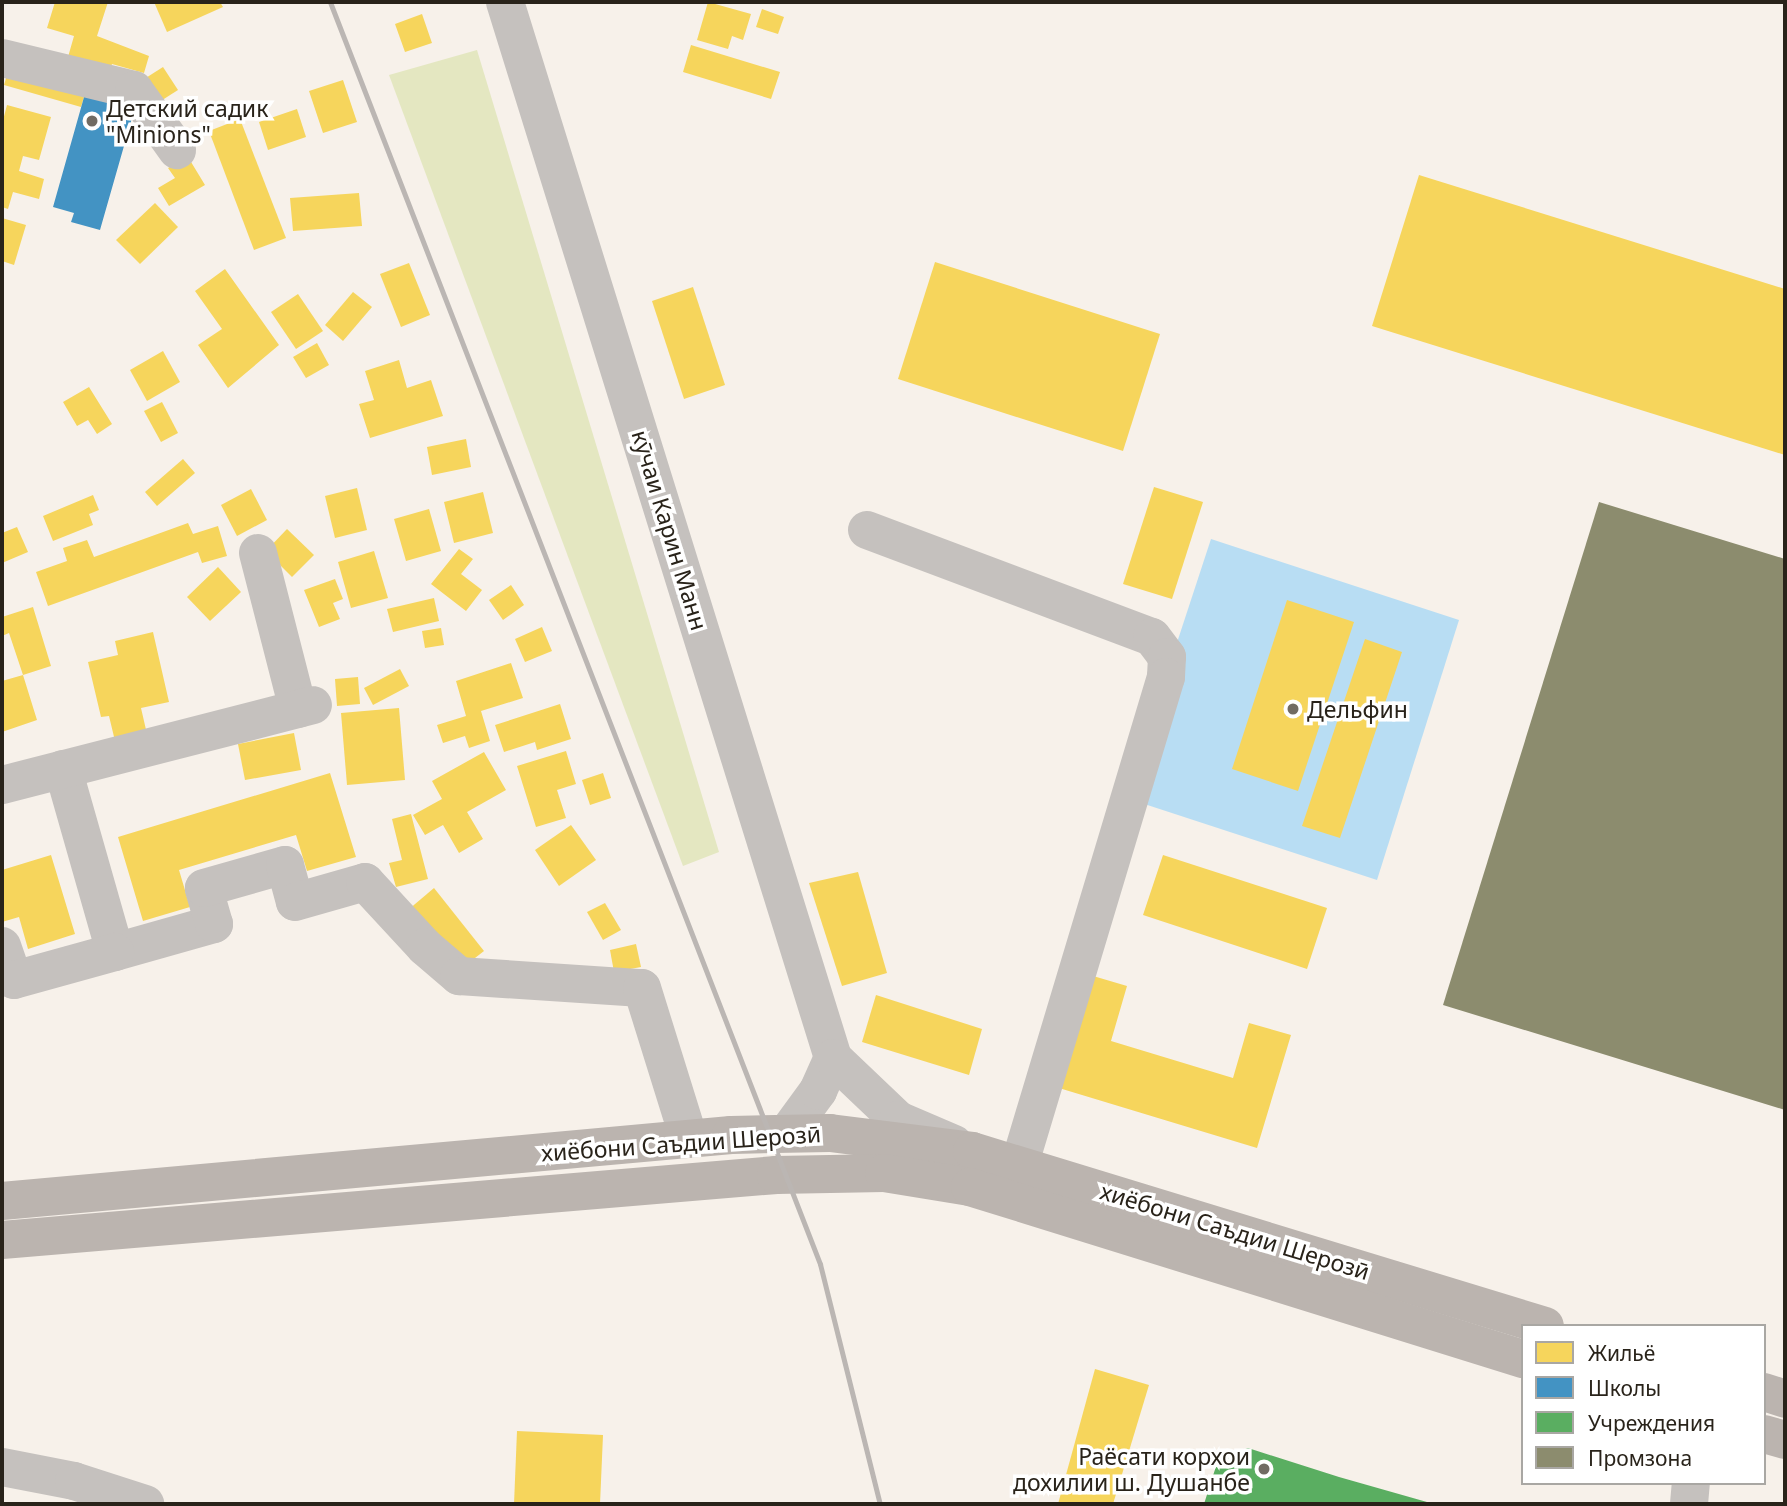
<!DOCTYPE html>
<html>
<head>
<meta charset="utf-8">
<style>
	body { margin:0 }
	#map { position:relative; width:1787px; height:1506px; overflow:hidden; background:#f7f1ea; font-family:"Noto Sans",sans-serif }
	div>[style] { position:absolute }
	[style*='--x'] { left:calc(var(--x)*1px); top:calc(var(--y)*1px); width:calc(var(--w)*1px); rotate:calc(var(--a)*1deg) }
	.green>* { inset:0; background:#e4e7c1 }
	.water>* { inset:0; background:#b8ddf3 }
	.homes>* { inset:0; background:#f6d55c }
	.schools>* { inset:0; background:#4393c3 }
	.public>* { inset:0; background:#5aae61 }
	.industry>* { inset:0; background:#8c8c6e }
	.minor>* { height:38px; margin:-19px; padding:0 19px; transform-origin:19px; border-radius:19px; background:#c5c1be }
	.highway>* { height:38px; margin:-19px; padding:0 19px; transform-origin:19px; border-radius:19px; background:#bbb4af }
	.rail>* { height:5px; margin:-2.5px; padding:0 2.5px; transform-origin:2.5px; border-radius:2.5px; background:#bbb6b3 }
	.dots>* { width:19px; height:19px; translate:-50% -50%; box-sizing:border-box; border:4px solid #fff; border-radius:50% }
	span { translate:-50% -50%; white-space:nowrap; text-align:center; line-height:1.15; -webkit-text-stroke:7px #fff; paint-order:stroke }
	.poi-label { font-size:23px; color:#29231a }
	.left { translate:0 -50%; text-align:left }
	.right { translate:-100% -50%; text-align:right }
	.street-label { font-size:23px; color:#29231a }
	.frame { position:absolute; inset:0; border:4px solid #29231a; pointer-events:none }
	.legend { position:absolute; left:1521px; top:1324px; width:245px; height:161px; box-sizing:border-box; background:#fff; border:2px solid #a9a7a3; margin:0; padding:9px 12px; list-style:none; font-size:21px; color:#29231a }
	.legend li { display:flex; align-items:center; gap:14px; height:35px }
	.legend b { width:35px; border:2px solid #a9a7a3 }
</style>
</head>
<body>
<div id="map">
	<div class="green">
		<i style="clip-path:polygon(477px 50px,719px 852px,683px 866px,389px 75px)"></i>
	</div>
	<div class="water">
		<i style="clip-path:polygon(1211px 539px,1459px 620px,1377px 880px,1126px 798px)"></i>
	</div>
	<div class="homes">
		<i style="clip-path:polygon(55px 2px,108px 2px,97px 36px,149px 56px,144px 73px,112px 64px,110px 69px,68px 57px,74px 36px,47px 28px)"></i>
		<i style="clip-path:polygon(154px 2px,220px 2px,223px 7px,167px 32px)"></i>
		<i style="clip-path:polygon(708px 2px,751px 14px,743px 40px,732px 36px,728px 49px,697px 40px)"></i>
		<i style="clip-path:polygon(762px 9px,784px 17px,778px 34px,756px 27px)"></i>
		<i style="clip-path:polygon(422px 14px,432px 43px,405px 52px,395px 24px)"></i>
		<i style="clip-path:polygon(691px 45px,780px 72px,771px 99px,683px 72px)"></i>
		<i style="clip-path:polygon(163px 67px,178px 90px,156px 104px,141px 81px)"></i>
		<i style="clip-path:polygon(9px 68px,86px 90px,81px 107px,4px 85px)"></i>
		<i style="clip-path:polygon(343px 80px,357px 122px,323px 133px,309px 91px)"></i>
		<i style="clip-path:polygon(7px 105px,51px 117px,39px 160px,23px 156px,19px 171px,44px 179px,39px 199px,13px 192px,8px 209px,2px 207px,2px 124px)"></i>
		<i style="clip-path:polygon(297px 109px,306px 137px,268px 150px,259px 122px)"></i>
		<i style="clip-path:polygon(240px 119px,286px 238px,254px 250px,209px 131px)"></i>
		<i style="clip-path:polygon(188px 157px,205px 185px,169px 206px,158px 188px,175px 178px,168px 168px)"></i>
		<i style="clip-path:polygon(1419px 175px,1785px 289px,1785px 455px,1372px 326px)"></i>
		<i style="clip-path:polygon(359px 193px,362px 226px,293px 231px,290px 198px)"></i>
		<i style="clip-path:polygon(155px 203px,178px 227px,140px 264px,116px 240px)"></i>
		<i style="clip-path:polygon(2px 218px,26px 225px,14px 265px,2px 261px)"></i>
		<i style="clip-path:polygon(935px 262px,1160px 334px,1123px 451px,898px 379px)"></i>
		<i style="clip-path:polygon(409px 263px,430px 315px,401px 327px,380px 274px)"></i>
		<i style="clip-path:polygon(225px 269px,279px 345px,228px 388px,198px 345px,222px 329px,195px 291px)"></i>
		<i style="clip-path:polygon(693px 287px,725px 385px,684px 399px,652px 301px)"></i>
		<i style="clip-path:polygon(353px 292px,372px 307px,343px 341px,325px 325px)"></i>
		<i style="clip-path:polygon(298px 294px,323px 331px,296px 349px,271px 312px)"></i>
		<i style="clip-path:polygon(317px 343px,329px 365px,306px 378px,293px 357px)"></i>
		<i style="clip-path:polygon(163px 351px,180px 382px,147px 401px,130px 370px)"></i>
		<i style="clip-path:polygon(399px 360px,407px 388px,431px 380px,443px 416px,370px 438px,359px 404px,374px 400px,365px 371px)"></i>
		<i style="clip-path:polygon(89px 387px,112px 424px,97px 434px,88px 420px,77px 426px,63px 402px)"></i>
		<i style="clip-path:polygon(162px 402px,178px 433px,161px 442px,144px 411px)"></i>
		<i style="clip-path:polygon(466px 439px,471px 467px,432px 475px,427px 447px)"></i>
		<i style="clip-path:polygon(183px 459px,195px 473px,157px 506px,145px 492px)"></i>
		<i style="clip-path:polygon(1154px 487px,1203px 502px,1172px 599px,1123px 584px)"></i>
		<i style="clip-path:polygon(357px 488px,367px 530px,335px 538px,325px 496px)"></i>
		<i style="clip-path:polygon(251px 489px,267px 520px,237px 536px,221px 505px)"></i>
		<i style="clip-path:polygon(483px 492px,493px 533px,454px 543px,444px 502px)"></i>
		<i style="clip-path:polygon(93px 495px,99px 510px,89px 514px,93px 525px,53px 541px,43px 516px)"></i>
		<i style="clip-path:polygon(429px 509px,441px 551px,406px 561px,394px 519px)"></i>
		<i style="clip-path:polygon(188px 523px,193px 534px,218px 526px,227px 556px,202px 563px,198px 552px,48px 606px,36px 572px,67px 561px,63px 548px,87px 540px,94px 557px)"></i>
		<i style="clip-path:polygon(17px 527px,28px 552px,2px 563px,2px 533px)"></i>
		<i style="clip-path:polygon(287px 529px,314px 555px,292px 577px,266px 551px)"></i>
		<i style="clip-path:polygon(459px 549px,473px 559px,461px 574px,482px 590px,466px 611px,431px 584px)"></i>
		<i style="clip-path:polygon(374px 551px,388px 598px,351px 608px,338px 562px)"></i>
		<i style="clip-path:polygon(218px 567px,241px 592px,210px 621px,187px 597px)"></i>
		<i style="clip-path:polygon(335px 579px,343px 599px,333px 603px,340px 619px,319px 627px,304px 590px)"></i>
		<i style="clip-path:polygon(511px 585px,524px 605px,503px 620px,489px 600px)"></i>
		<i style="clip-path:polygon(434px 598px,439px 621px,393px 632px,387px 609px)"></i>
		<i style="clip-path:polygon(1287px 600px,1354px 622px,1298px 791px,1232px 769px)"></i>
		<i style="clip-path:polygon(33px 607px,51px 666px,23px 675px,37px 720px,2px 732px,2px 681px,23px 675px,9px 633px,2px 636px,2px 617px)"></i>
		<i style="clip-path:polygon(542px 627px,552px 651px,525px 662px,515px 639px)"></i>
		<i style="clip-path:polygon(441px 628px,444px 645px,425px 648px,422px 631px)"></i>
		<i style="clip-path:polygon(153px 632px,169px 702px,141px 708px,147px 734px,115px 741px,109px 716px,101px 717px,88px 662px,118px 655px,115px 641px)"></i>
		<i style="clip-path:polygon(1365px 639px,1402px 652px,1340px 838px,1302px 826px)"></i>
		<i style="clip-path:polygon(511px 663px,523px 698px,481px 711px,490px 741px,469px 748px,465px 736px,443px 743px,437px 725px,466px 716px,456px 681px)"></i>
		<i style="clip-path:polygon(400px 669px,409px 686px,373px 705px,364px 688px)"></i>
		<i style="clip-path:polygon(358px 677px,360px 704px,337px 706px,335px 679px)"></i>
		<i style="clip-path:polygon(560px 704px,571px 739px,537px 750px,535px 742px,504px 752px,495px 725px)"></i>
		<i style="clip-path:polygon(399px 708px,405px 780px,347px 785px,341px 713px)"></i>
		<i style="clip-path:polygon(294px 733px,301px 770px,245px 780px,238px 744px)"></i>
		<i style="clip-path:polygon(566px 751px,576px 784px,557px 790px,566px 818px,536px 827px,517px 766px)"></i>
		<i style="clip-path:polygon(484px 752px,506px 790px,467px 812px,483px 839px,459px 853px,443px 825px,425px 835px,413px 815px,442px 799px,432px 781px)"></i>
		<i style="clip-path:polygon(330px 773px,356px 857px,307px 871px,296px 835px,179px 870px,190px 907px,143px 921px,118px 837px)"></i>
		<i style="clip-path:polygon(603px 773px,611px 798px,590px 805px,582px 780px)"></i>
		<i style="clip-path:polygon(411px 814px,428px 879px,396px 887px,389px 863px,402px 860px,392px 819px)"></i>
		<i style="clip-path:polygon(571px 825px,596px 860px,559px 886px,535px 850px)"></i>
		<i style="clip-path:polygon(51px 855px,75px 934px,28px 949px,19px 917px,2px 922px,2px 870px)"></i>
		<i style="clip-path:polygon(1163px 855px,1327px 908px,1307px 969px,1143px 915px)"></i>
		<i style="clip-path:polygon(858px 872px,887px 973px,842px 986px,809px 883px)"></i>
		<i style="clip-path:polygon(434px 888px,484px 951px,457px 972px,408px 910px)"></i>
		<i style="clip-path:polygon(605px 903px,621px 930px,603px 940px,587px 912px)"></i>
		<i style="clip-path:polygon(636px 944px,641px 967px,614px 972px,610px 950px)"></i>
		<i style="clip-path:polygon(1083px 973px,1127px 986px,1111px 1041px,1233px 1078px,1249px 1023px,1291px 1035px,1257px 1148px,1049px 1085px)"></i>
		<i style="clip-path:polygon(876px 995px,982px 1029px,969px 1075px,862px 1042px)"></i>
		<i style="clip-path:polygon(1095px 1369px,1149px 1385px,1113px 1504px,1058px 1504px)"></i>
		<i style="clip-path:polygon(517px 1431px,603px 1435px,600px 1504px,514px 1504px)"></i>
	</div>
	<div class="schools">
		<i style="clip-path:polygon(86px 90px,136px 104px,100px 230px,71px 222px,74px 213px,53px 207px)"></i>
	</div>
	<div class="public">
		<i style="clip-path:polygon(1248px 1448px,1339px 1477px,1434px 1504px,1204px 1504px,1218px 1460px)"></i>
	</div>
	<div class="industry">
		<i style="clip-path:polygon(1599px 502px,1785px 559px,1785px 1110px,1443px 1005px)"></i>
	</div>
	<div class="minor">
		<i style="--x:505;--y:2;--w:1106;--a:72.74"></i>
		<i style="--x:2;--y:58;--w:136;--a:13.6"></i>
		<i style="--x:134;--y:90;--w:74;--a:54.4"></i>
		<i style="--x:867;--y:530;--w:304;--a:20.6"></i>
		<i style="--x:1152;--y:637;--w:25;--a:53"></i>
		<i style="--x:1167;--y:657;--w:20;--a:93"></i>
		<i style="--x:1166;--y:677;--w:511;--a:106.73"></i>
		<i style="--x:258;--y:553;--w:161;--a:75.6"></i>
		<i style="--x:63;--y:769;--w:190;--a:74.1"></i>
		<i style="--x:115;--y:952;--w:103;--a:-15.8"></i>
		<i style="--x:214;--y:924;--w:37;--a:-106"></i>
		<i style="--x:204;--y:888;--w:84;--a:-15.9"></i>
		<i style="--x:285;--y:865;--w:38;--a:75"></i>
		<i style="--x:295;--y:902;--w:73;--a:-15.9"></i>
		<i style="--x:365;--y:882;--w:88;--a:47.3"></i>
		<i style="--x:425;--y:947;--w:45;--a:40.5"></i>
		<i style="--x:459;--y:976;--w:183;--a:3.8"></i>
		<i style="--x:642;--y:988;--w:158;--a:72.7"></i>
		<i style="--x:2;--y:785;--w:321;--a:-14.4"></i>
		<i style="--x:2;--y:946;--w:36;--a:71"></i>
		<i style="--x:14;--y:980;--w:105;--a:-15.5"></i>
		<i style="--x:788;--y:1132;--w:51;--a:-53.8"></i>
		<i style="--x:818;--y:1091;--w:36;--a:-66"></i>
		<i style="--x:833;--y:1058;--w:90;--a:43.6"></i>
		<i style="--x:898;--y:1120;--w:61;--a:23.2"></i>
		<i style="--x:2;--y:1467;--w:73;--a:11"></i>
		<i style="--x:74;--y:1481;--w:75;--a:17.9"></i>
		<i style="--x:1689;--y:1504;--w:21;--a:-85"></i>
	</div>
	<div class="highway">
		<i style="--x:2;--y:1201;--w:732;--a:-5.17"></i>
		<i style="--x:731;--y:1135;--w:99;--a:-1.2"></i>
		<i style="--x:830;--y:1133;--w:143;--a:7.2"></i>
		<i style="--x:972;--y:1151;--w:599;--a:16.98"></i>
		<i style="--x:2;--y:1240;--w:777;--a:-4.8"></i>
		<i style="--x:776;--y:1175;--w:108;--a:-1.1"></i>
		<i style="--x:884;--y:1173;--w:87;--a:9.2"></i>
		<i style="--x:970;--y:1187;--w:579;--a:17.28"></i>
		<i style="--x:1764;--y:1392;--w:22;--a:18"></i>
		<i style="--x:1764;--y:1434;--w:22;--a:16"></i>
	</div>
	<div class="rail">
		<i style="--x:330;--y:2;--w:1354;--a:68.78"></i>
		<i style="--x:820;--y:1264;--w:247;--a:76"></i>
	</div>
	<div class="dots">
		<i style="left:92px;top:121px;background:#716b63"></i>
		<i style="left:1293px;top:709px;background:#716b63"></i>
		<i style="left:1264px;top:1469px;background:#716b63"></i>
	</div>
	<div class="poi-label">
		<span class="left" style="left:106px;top:121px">Детский садик<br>"Minions"</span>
		<span class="left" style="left:1307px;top:709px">Дельфин</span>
		<span class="right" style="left:1250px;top:1469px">Раёсати корхои<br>дохилии ш. Душанбе</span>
	</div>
	<div class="street-label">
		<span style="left:670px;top:530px;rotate:73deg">кӯчаи Карин Манн</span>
		<span style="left:681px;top:1143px;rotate:-4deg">хиёбони Саъдии Шерозӣ</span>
		<span style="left:1235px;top:1231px;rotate:17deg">хиёбони Саъдии Шерозӣ</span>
	</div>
	<div class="frame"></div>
	<ul class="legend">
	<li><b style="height:19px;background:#f6d55c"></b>Жильё</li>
	<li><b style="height:19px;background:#4393c3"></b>Школы</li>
	<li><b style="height:19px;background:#5aae61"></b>Учреждения</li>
	<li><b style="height:19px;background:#8c8c6e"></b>Промзона</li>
	</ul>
</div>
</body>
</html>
